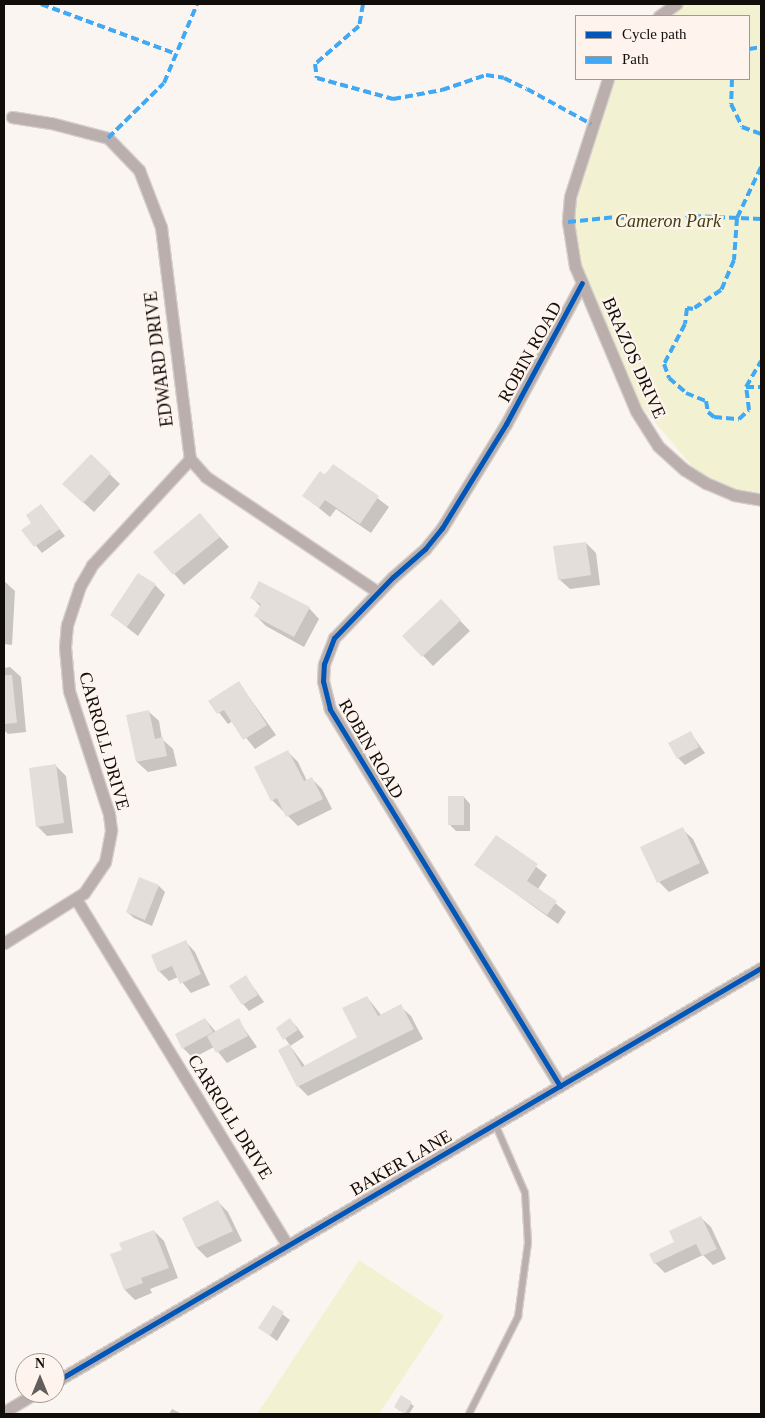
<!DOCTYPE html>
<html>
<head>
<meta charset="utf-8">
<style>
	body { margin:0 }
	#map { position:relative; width:765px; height:1418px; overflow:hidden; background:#fbf5f1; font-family:"Times New Roman",serif }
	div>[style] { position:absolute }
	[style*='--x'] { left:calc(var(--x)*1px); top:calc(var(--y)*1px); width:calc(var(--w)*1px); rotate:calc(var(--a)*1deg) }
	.green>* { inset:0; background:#f2f1d1 }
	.shadow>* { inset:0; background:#0003 }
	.building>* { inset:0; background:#e3deda }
	.roads { filter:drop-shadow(1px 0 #d5d0cd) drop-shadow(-1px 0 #d5d0cd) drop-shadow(0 1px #d5d0cd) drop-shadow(0 -1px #d5d0cd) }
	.service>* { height:5.5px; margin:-2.75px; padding:0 2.75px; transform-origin:2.75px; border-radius:2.75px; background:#baafad }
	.minor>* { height:11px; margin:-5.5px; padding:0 5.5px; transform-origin:5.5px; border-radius:5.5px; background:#baafad }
	.quiet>* { height:4px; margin-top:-2px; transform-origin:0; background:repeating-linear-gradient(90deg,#3fa9f5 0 8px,transparent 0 12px) }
	.cycleway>* { height:5px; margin:-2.5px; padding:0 2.5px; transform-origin:2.5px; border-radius:2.5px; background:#0057b8 }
	span { translate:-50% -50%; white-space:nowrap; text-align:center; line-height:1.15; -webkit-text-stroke:4.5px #fff4ed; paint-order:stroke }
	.park-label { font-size:18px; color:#3f410c; font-style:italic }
	.street-label { font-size:18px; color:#110d0a }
	.frame { position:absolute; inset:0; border:5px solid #110d0a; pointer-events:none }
	.legend { position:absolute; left:575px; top:15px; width:175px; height:65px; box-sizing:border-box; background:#fff4ed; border:1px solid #a09892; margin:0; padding:6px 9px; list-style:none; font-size:15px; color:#110d0a }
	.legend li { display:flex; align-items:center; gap:10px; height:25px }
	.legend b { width:25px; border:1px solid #a09892 }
	.north { position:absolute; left:15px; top:1353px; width:50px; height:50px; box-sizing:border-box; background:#fff4ed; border:1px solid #a09892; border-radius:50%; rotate:0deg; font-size:14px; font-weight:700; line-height:20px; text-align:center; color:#110d0a }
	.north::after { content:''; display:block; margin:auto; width:18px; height:22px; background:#635e5b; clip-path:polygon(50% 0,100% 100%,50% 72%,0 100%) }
</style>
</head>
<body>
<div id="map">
	<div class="green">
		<i style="clip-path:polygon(678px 4px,761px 4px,761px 497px,706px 483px,628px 390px,575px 266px,576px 175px,609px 79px,749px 79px,749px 16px,662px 16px)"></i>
		<i style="clip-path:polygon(359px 1260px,444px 1316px,379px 1414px,257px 1414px)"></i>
	</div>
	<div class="shadow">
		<i style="clip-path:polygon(91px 456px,120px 484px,94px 512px,74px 494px)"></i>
		<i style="clip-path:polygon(334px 465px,389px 507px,371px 533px,336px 509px,330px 517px,304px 496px)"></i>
		<i style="clip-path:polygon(41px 505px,65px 536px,42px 553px,23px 530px,33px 523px)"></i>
		<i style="clip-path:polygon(200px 515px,229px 547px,184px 585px,155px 552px)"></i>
		<i style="clip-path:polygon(586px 543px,596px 553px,600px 585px,570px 589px,559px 579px)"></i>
		<i style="clip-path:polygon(4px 581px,15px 591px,12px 645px,4px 644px)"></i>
		<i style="clip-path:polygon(155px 585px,165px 595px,138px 636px,111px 615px)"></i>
		<i style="clip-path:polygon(252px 598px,309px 608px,319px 619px,304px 647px,266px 626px,256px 616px,261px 607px)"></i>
		<i style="clip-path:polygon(441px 601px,470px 631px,433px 666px,404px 636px)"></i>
		<i style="clip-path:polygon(10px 667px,21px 677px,26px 732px,8px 734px,4px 730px,4px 668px)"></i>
		<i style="clip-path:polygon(239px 683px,276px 735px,255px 749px,233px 721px,228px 724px,210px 701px)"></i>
		<i style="clip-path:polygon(148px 711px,159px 721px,162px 739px,173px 749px,177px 766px,148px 772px,137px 762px,128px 716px)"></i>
		<i style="clip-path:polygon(690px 732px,705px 753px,685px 765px,678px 758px)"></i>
		<i style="clip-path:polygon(288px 752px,298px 762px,307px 781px,312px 779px,322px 789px,332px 809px,298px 826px,272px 800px)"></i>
		<i style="clip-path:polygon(56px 766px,66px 776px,73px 833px,47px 836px,37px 826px)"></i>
		<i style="clip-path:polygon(464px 797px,470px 804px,470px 831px,456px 831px,449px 824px)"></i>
		<i style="clip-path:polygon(682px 829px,693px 839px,709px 873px,669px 892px,659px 882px)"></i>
		<i style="clip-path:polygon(496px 837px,547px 875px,538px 889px,566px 912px,558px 924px,476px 865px)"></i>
		<i style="clip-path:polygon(159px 886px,165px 892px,152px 926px,134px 918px,127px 912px)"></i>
		<i style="clip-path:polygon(185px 941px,195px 952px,210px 985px,191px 993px,178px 977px,169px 981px,159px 971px)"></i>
		<i style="clip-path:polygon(246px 977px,264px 1002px,249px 1011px,243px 1004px)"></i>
		<i style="clip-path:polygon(367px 997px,381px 1015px,400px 1006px,411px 1016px,423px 1039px,308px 1096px,298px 1086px,279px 1051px,290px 1045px,277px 1028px,290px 1020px,297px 1027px,304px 1037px,290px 1046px,305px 1066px,359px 1038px)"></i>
		<i style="clip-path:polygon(205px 1019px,216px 1032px,238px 1020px,257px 1047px,227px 1063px,214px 1047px,193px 1058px,183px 1048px)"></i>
		<i style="clip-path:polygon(218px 1202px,228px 1212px,242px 1241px,207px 1258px,197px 1248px,183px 1218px)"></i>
		<i style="clip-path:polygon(700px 1217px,711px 1227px,726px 1259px,713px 1265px,703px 1255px,665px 1273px,655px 1263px)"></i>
		<i style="clip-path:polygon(154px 1231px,164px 1241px,178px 1278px,150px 1289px,152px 1293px,135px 1300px,125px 1290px,123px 1251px)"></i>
		<i style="clip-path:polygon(273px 1307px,290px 1320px,277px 1341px,260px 1328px)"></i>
		<i style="clip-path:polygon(401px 1397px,414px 1406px,409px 1414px,398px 1410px)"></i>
		<i style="clip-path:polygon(172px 1409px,182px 1414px,169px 1414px)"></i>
	</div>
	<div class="building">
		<i style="clip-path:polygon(91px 454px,111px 473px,83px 503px,62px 484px)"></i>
		<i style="clip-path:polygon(333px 464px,379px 496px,360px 524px,325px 500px,319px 508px,302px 496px,320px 471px,325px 475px)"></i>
		<i style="clip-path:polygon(41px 504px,60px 529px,34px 547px,21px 530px,31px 523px,26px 515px)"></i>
		<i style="clip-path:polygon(200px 513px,220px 537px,173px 575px,153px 552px)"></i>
		<i style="clip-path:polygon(586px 542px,591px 575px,558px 580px,553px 546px)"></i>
		<i style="clip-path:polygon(138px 573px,156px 584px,127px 627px,110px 615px)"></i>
		<i style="clip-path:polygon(259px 581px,310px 607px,294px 637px,254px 616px,261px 604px,250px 598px)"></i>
		<i style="clip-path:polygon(441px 599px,461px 620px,422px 657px,402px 636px)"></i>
		<i style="clip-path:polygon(4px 675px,12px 675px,17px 723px,4px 724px)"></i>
		<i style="clip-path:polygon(239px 681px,267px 725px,243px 740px,224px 710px,217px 714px,208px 701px)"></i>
		<i style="clip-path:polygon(149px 710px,155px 739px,163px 737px,167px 756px,136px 762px,126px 715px)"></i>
		<i style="clip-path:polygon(691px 731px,699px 747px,677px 759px,668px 743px)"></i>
		<i style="clip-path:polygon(288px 750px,304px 781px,312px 777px,323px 799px,286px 817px,277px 798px,271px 801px,254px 767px)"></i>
		<i style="clip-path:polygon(56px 764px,64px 823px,36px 827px,29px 768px)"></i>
		<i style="clip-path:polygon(448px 796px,464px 796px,464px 825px,448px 825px)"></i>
		<i style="clip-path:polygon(683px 827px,700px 863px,657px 883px,640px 847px)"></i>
		<i style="clip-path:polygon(496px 835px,538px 864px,527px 881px,557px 901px,547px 915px,474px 865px)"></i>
		<i style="clip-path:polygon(139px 877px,159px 885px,145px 920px,126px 912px)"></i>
		<i style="clip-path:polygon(186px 940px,201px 974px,180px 984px,172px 966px,158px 972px,151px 955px)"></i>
		<i style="clip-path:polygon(246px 975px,258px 995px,242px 1005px,229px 986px)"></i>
		<i style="clip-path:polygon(367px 996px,378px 1016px,401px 1004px,414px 1029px,297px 1087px,278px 1050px,289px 1044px,302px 1067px,357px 1037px,342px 1008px)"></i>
		<i style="clip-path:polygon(205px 1018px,213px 1032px,182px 1049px,175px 1034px)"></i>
		<i style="clip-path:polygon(239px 1018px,248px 1036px,216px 1053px,207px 1036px)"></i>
		<i style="clip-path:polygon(290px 1018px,298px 1030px,283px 1040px,276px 1028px)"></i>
		<i style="clip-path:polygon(218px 1200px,233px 1231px,196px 1248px,182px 1218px)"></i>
		<i style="clip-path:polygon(701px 1216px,717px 1249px,702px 1256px,696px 1244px,654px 1264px,649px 1254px,674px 1242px,669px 1231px)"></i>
		<i style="clip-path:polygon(154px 1230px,169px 1268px,141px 1278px,143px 1283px,124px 1290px,110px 1254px,122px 1250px,119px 1243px)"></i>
		<i style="clip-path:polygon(273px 1305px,284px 1312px,270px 1336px,258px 1328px)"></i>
		<i style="clip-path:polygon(401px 1395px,412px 1402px,405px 1414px,394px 1407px)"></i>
	</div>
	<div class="roads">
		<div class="service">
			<i style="--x:469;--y:1414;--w:109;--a:-63.2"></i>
			<i style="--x:518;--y:1317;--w:75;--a:-82.3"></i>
			<i style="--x:528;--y:1243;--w:50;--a:-93.4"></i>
			<i style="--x:525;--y:1193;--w:75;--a:-113.5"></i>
		</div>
		<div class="minor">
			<i style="--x:659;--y:16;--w:21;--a:-35"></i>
			<i style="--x:608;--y:79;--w:124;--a:107.9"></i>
			<i style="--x:570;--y:197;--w:25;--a:95"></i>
			<i style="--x:568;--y:222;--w:45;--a:81"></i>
			<i style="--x:575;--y:266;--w:157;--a:67.2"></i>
			<i style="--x:636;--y:411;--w:41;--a:57.8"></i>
			<i style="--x:658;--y:446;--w:36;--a:42"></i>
			<i style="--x:685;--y:470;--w:25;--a:32"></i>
			<i style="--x:706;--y:483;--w:30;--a:23"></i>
			<i style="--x:734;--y:495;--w:27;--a:10"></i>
			<i style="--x:12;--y:117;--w:39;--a:9"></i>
			<i style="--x:51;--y:123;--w:59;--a:14.7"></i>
			<i style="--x:108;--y:138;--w:45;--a:45.9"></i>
			<i style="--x:139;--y:170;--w:61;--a:68.9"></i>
			<i style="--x:161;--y:227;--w:234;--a:82.9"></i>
			<i style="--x:190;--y:459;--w:24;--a:48"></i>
			<i style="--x:206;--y:477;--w:207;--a:33.8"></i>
			<i style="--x:76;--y:899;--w:405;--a:58.6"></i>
			<i style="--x:4;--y:943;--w:94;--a:-32"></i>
			<i style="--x:84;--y:893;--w:37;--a:-56"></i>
			<i style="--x:105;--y:862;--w:33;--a:-79"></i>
			<i style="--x:111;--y:830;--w:16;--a:-97"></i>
			<i style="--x:109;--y:814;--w:129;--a:-108"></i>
			<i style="--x:69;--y:691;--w:44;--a:-95.2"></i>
			<i style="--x:65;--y:647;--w:22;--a:-85"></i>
			<i style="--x:67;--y:625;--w:41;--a:-71.6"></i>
			<i style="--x:80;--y:586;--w:24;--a:-60"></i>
			<i style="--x:92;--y:565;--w:144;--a:-47.2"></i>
			<i style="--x:560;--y:1086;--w:442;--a:-121.4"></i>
			<i style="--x:330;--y:709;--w:29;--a:-104"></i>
			<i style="--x:323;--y:681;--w:17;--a:-87"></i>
			<i style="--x:324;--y:664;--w:28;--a:-69"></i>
			<i style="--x:334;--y:638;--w:85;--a:-46"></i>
			<i style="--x:393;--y:577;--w:43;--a:-41.2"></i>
			<i style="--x:425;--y:549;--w:27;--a:-51"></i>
			<i style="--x:442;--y:528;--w:122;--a:-58.4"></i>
			<i style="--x:506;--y:424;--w:160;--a:-61.7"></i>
			<i style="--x:55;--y:1382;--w:818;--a:-30.39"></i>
			<i style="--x:4;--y:1412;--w:37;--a:-31"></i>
		</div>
	</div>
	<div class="quiet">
		<i style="--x:41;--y:4;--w:144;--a:20.3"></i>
		<i style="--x:363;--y:4;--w:22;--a:100"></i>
		<i style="--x:359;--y:26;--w:58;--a:139.2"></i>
		<i style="--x:315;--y:64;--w:14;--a:82"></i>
		<i style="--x:317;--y:78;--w:79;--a:15.4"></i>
		<i style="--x:393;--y:99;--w:50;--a:-10.4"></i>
		<i style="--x:442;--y:90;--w:46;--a:-18.8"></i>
		<i style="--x:486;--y:75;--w:18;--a:9"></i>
		<i style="--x:504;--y:78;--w:25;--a:26"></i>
		<i style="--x:527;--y:89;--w:73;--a:28.7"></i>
		<i style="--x:749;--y:49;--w:12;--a:-9"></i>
		<i style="--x:732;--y:79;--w:25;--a:92"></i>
		<i style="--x:731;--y:104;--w:25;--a:64"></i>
		<i style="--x:742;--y:127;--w:20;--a:20"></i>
		<i style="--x:108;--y:138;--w:78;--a:-44.5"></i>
		<i style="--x:164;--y:83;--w:86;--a:-67.3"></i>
		<i style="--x:761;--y:167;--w:56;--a:115.2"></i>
		<i style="--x:737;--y:218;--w:42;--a:94.1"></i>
		<i style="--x:734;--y:260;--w:33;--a:113"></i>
		<i style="--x:721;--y:290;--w:34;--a:146"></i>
		<i style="--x:693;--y:309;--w:6;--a:-171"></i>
		<i style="--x:687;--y:308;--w:16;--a:97"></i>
		<i style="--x:685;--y:324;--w:45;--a:117.7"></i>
		<i style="--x:664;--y:364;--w:15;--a:70"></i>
		<i style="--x:669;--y:378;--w:23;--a:41"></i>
		<i style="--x:686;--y:393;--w:22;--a:22"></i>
		<i style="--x:706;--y:401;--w:11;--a:80"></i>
		<i style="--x:708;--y:412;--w:8;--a:40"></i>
		<i style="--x:714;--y:417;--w:25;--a:5"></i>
		<i style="--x:739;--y:419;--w:13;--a:-42"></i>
		<i style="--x:749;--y:410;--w:23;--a:-97"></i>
		<i style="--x:746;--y:387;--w:30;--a:-60"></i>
		<i style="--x:568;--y:222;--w:48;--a:-5.9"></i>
		<i style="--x:616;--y:217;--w:46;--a:6.2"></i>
		<i style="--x:662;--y:222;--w:32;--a:-11"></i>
		<i style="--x:693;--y:216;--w:68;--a:2.5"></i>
		<i style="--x:746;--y:387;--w:15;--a:0"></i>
	</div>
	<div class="cycleway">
		<i style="--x:560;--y:1086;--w:442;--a:-121.4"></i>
		<i style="--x:330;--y:709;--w:29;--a:-104"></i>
		<i style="--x:323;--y:681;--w:17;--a:-87"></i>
		<i style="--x:324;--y:664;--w:28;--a:-69"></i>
		<i style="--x:334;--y:638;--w:85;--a:-46"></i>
		<i style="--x:393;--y:577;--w:43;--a:-41.2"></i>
		<i style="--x:425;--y:549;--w:27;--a:-51"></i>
		<i style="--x:442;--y:528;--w:122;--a:-58.4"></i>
		<i style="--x:506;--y:424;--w:160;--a:-61.7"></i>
		<i style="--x:55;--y:1382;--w:818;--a:-30.39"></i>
	</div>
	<div class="park-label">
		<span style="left:668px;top:221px">Cameron Park</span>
	</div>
	<div class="street-label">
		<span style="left:530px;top:352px;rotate:-61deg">ROBIN ROAD</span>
		<span style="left:634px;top:358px;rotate:66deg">BRAZOS DRIVE</span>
		<span style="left:159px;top:359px;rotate:-97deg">EDWARD DRIVE</span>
		<span style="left:104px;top:741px;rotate:74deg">CARROLL DRIVE</span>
		<span style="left:371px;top:749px;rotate:60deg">ROBIN ROAD</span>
		<span style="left:230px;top:1117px;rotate:58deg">CARROLL DRIVE</span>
		<span style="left:401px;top:1163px;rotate:-30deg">BAKER LANE</span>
	</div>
	<div class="frame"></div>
	<ul class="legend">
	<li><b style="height:6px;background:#0057b8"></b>Cycle path</li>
	<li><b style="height:6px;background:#3fa9f5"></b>Path</li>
	</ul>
	<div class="north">N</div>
</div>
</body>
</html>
